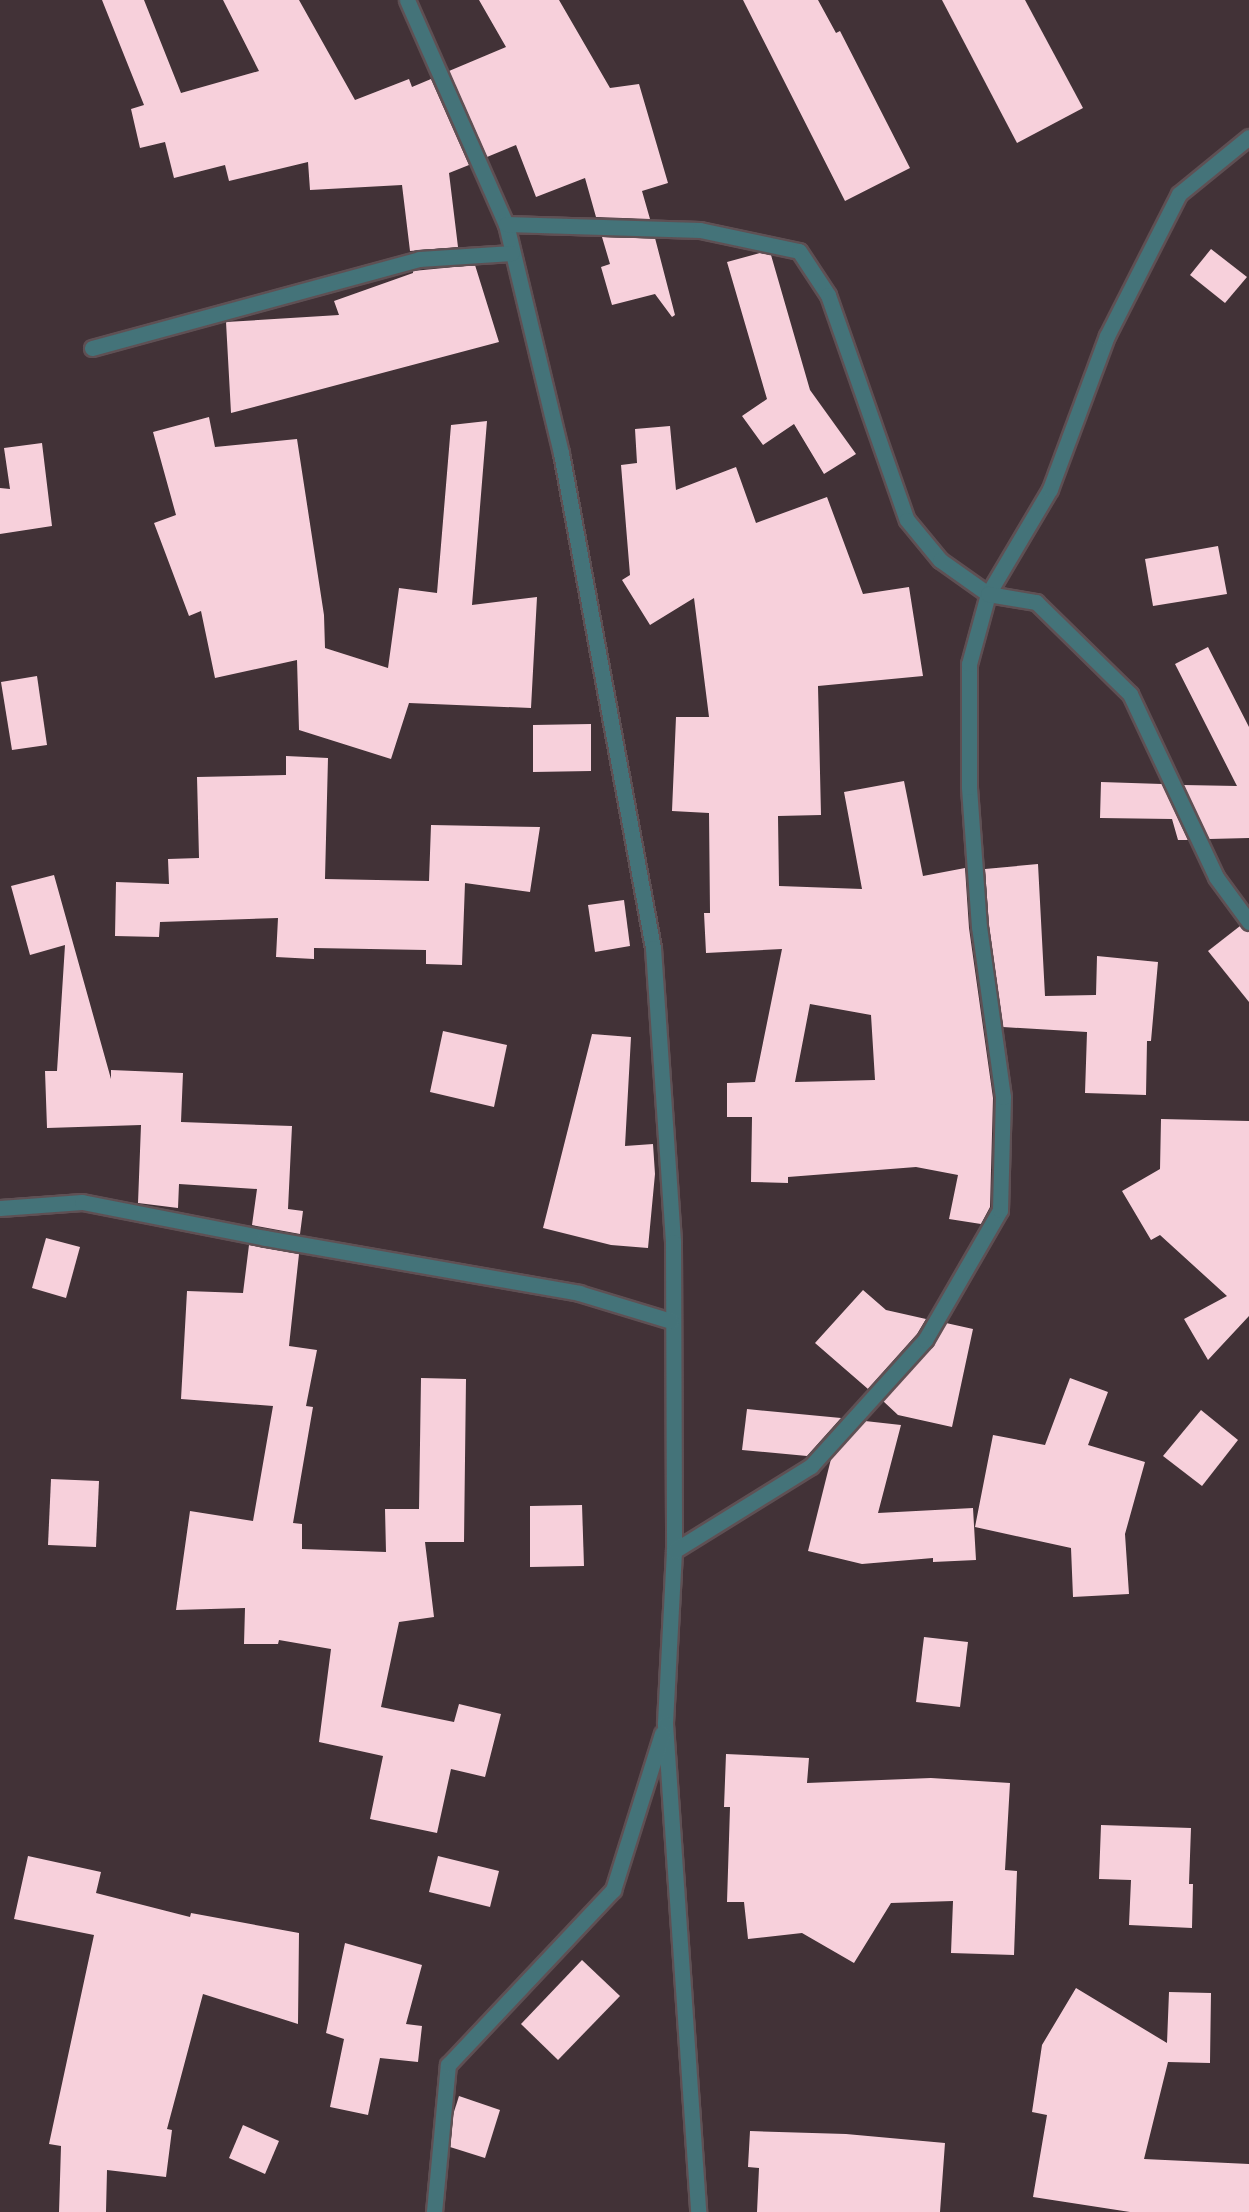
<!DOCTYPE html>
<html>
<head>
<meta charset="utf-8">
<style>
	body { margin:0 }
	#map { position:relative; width:1249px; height:2212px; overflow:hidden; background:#423237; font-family:Jost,sans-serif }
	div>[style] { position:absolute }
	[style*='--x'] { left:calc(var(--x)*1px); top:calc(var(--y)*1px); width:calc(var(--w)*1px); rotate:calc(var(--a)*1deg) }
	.building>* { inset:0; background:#f7d0db }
	.roads { filter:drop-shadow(2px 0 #5f5054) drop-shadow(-2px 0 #5f5054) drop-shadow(0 2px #5f5054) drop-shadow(0 -2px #5f5054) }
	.minor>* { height:15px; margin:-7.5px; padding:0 7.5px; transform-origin:7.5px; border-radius:7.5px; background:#447379 }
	span { translate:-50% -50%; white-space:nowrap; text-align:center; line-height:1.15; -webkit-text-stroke:6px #38282d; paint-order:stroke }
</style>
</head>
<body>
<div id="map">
	<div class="building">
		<i style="clip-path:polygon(102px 0,144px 0,181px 93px,259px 71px,223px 0,299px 0,355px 100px,409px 79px,412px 87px,431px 79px,469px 165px,449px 173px,458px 247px,410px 251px,402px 185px,310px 190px,308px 162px,229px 181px,225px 165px,174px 178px,165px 142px,140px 148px,131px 109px,144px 105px)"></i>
		<i style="clip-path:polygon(479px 0,559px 0,610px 88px,639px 84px,668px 183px,642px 191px,650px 219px,596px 217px,585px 178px,536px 197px,516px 145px,487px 157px,449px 71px,506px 47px)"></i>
		<i style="clip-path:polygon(743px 0,818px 0,836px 33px,840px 31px,910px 168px,845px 201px)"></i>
		<i style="clip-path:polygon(942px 0,1025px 0,1083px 108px,1017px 143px)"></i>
		<i style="clip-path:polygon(602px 237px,655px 238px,675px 315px,672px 317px,655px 294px,612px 305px,601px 267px,610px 264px)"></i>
		<i style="clip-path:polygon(1211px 249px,1247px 277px,1225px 303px,1190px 275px)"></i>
		<i style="clip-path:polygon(760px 253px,771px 255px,810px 390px,856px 454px,824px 474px,794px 424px,763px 445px,742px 416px,767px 399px,727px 262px)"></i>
		<i style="clip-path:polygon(475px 265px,499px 342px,231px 413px,226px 322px,339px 315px,334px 301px,413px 273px,413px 271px)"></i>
		<i style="clip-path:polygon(209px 417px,215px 447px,297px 439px,324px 615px,325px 648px,388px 668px,399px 588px,437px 593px,451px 425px,487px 421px,472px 605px,537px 597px,531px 708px,409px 703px,391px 759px,299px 730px,297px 660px,215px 678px,201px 611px,189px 616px,154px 523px,176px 515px,153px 432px)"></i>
		<i style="clip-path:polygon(evenodd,670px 426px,676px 490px,736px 467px,756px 523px,827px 497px,863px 594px,909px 587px,923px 676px,818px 686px,821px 815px,778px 816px,779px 886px,862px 889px,844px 792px,904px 781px,923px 876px,965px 868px,969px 928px,993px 1098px,990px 1207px,981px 1224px,949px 1219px,958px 1175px,916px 1167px,788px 1177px,788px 1183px,751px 1182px,752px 1117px,727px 1117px,727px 1083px,755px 1082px,782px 949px,706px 953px,704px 913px,710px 913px,709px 813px,672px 811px,676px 717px,709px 717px,694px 598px,650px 625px,622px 580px,630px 575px,621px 465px,637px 463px,635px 429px,670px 426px,810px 1004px,871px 1015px,875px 1080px,795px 1082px,810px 1004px)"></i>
		<i style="clip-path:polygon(42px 443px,52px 526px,0 534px,0 488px,10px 489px,4px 448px)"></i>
		<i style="clip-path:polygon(1218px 546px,1227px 594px,1153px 606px,1145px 559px)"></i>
		<i style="clip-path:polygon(1208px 647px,1249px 727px,1249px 838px,1209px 839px,1183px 785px,1237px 786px,1175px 664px)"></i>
		<i style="clip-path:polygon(37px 676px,47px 745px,12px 750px,1px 682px)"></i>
		<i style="clip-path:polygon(591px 724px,591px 771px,533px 772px,533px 725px)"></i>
		<i style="clip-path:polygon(286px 756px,328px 758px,325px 879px,429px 881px,431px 825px,540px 827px,530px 892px,465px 883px,462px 965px,426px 964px,426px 950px,314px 948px,314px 959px,276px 957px,278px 918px,160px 922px,159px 937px,115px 936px,116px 882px,169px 884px,168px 859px,199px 858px,197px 777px,286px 775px)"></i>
		<i style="clip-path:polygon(1101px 782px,1162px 784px,1188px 840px,1178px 840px,1172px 819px,1100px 818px)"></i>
		<i style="clip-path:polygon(1038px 864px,1045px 996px,1096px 995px,1097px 956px,1158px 962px,1151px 1041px,1147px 1041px,1146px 1095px,1085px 1093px,1087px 1032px,1003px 1027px,989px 926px,985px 869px)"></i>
		<i style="clip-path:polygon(54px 875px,111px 1079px,111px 1070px,183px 1073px,181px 1122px,292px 1126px,288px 1209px,303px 1211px,300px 1234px,252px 1225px,257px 1189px,179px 1184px,178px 1208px,138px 1203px,141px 1125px,47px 1128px,45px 1071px,57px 1071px,65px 945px,30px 955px,11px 886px)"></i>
		<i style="clip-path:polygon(624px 900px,630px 946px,595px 952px,588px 905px)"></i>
		<i style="clip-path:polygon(1240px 926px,1249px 932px,1249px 1002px,1208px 951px)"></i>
		<i style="clip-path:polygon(443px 1031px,507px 1045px,494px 1107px,430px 1092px)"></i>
		<i style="clip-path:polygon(592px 1034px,631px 1037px,625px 1146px,653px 1144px,655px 1174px,648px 1248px,611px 1245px,543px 1228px)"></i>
		<i style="clip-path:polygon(1161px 1119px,1249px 1121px,1249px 1316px,1208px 1360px,1184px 1319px,1227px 1296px,1160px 1235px,1151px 1240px,1122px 1191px,1160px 1169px)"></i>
		<i style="clip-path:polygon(46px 1238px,80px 1247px,66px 1298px,32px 1288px)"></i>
		<i style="clip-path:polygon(249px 1245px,299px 1254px,289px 1346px,317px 1350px,306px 1406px,313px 1407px,293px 1523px,302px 1524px,302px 1549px,386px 1552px,385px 1509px,419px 1509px,421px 1378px,466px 1379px,464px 1542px,425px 1542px,434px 1617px,399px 1622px,381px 1707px,454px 1722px,459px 1704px,501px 1714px,485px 1777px,451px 1769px,437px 1833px,370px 1819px,383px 1756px,319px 1742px,331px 1649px,279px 1640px,278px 1644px,244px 1644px,245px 1608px,176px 1610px,190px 1511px,253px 1521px,273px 1406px,181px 1399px,187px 1291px,243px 1293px)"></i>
		<i style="clip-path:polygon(863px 1290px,886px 1310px,926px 1319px,917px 1334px,868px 1389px,815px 1343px)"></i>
		<i style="clip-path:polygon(946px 1323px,973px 1329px,952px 1427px,898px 1415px,883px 1401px,932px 1346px)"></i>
		<i style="clip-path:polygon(1070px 1378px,1108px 1392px,1088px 1445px,1145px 1462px,1125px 1534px,1129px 1594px,1073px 1597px,1071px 1548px,975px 1527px,993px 1435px,1045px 1445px)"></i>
		<i style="clip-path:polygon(747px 1409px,841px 1418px,807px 1456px,742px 1450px)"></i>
		<i style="clip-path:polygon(1201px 1410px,1238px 1440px,1202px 1486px,1163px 1456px)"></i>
		<i style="clip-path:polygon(865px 1421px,901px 1425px,878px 1513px,973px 1508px,976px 1560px,933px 1562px,933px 1558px,862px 1564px,808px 1551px,831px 1459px)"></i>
		<i style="clip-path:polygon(51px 1479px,99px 1481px,96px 1547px,48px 1545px)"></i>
		<i style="clip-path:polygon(582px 1505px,584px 1566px,530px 1567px,530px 1506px)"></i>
		<i style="clip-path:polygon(924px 1637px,968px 1642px,960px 1707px,916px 1702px)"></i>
		<i style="clip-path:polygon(726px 1754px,809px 1758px,807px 1783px,931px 1778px,1010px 1783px,1005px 1870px,1017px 1871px,1014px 1955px,951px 1953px,953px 1901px,891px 1903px,854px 1963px,802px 1933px,748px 1939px,744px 1902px,727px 1902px,730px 1807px,724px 1807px)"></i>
		<i style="clip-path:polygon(1101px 1825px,1191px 1828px,1189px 1884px,1193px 1884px,1192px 1928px,1129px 1925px,1131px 1880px,1099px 1879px)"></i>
		<i style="clip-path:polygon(28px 1856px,101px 1872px,96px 1893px,190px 1917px,191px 1913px,299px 1933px,298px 2024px,203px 1994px,167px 2129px,172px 2130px,166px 2177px,107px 2170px,106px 2212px,59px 2212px,61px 2146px,49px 2144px,94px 1935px,14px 1919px)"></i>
		<i style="clip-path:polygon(438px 1856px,499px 1871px,490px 1907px,429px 1892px)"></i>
		<i style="clip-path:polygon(345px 1943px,422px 1965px,406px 2024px,422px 2026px,418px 2062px,380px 2058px,368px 2115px,330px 2107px,344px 2039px,326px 2033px)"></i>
		<i style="clip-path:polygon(582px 1960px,620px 1996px,558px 2060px,521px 2024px)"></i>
		<i style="clip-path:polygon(1076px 1988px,1167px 2043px,1169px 1992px,1211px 1993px,1210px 2063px,1168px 2062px,1144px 2159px,1249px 2164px,1249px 2212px,1130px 2212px,1033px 2197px,1047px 2115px,1032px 2112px,1042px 2045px)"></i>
		<i style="clip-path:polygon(459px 2096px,500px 2110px,485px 2158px,450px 2147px,453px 2115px)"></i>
		<i style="clip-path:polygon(243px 2125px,279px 2141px,265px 2174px,229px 2158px)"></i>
		<i style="clip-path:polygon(750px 2131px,846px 2134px,945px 2143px,940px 2212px,757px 2212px,759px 2168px,748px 2167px)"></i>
	</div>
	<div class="roads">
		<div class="minor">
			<i style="--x:407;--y:0;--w:245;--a:66.2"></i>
			<i style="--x:506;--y:224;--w:236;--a:76.5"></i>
			<i style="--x:561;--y:453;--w:503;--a:79.47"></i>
			<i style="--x:653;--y:948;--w:295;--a:86.1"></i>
			<i style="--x:673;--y:1242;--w:309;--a:89.8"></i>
			<i style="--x:674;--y:1551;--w:173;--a:93"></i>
			<i style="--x:665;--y:1724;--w:489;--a:86.1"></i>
			<i style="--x:506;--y:224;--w:194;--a:1.8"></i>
			<i style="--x:700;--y:230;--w:101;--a:12"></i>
			<i style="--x:799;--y:251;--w:53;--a:56.6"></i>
			<i style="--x:828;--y:295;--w:238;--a:70.7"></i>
			<i style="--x:907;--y:520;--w:52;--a:50.5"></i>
			<i style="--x:940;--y:560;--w:59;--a:35.3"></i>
			<i style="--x:988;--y:594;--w:122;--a:-59.4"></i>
			<i style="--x:1050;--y:489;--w:163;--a:-69.6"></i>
			<i style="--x:1107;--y:336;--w:159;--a:-63.1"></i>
			<i style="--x:1179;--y:194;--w:90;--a:-39.2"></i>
			<i style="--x:92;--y:348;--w:339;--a:-15.2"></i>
			<i style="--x:419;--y:259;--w:93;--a:-3.7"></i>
			<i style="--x:0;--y:1208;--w:82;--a:-4.2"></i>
			<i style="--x:82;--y:1202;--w:187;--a:11.1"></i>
			<i style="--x:265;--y:1238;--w:319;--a:9.9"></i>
			<i style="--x:579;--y:1293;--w:96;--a:16.9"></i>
			<i style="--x:674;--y:1551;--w:161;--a:-31.8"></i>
			<i style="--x:811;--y:1466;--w:170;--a:-47.9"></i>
			<i style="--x:925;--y:1340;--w:150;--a:-60"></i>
			<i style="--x:1000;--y:1210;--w:113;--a:-88.5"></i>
			<i style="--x:1003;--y:1097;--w:172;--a:-98"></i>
			<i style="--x:979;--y:927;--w:140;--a:-94.1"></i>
			<i style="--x:969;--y:787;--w:123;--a:-90"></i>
			<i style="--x:969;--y:664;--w:73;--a:-74.8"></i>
			<i style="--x:988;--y:594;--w:49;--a:9.5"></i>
			<i style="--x:1036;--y:602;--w:132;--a:44.4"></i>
			<i style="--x:1130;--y:694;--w:202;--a:64.8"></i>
			<i style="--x:1216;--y:877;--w:56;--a:53.7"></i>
			<i style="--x:434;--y:2212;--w:148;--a:-84.6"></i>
			<i style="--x:448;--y:2065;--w:241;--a:-46.7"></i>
			<i style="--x:613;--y:1890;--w:164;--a:-72.6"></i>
		</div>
	</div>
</div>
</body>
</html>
